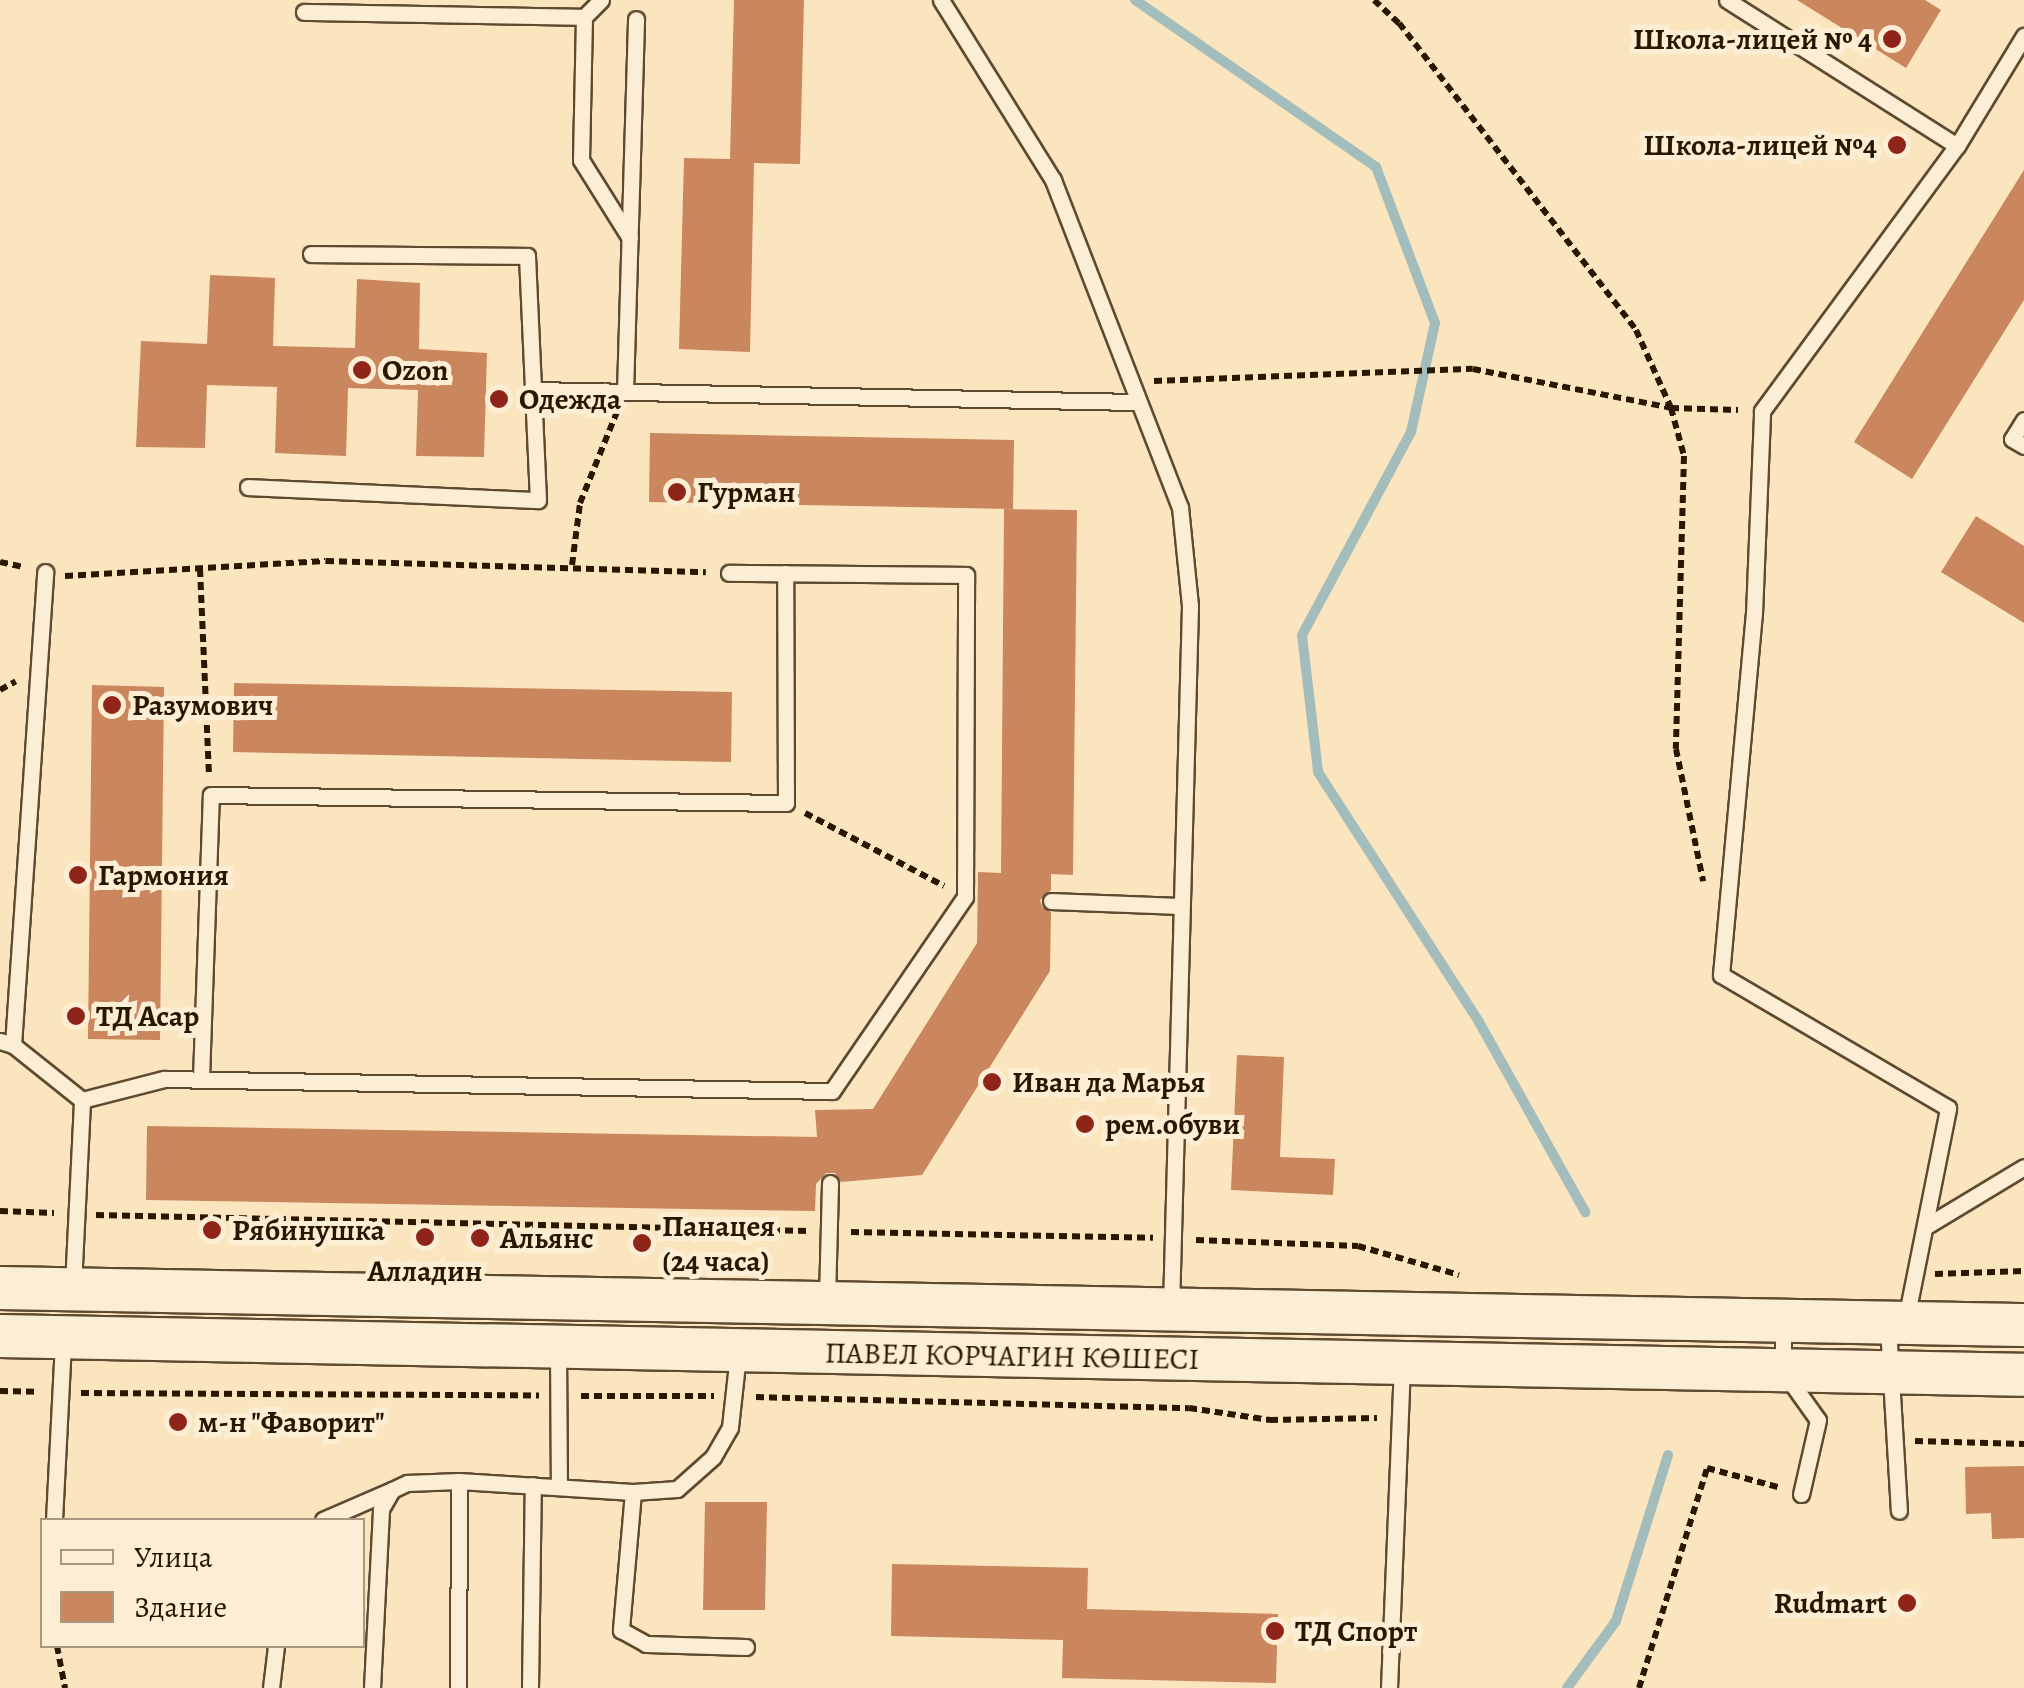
<!DOCTYPE html>
<html>
<head>
<meta charset="utf-8">
<style>
	body { margin:0 }
	#map { position:relative; width:2024px; height:1688px; overflow:hidden; background:#fbe5be; font-family:Alegreya,serif }
	div>[style] { position:absolute }
	[style*='--x'] { left:calc(var(--x)*1px); top:calc(var(--y)*1px); width:calc(var(--w)*1px); rotate:calc(var(--a)*1deg) }
	.stream>* { height:10px; margin:-5px; padding:0 5px; transform-origin:5px; border-radius:5px; background:#a3bcbc }
	.building>* { inset:0; background:#ca865c }
	.path>* { height:6px; margin-top:-3px; transform-origin:0; background:repeating-linear-gradient(90deg,#2a1700 0 8px,transparent 0 13px) }
	.roads { filter:drop-shadow(2px 0 #5e4a30) drop-shadow(-2px 0 #5e4a30) drop-shadow(0 2px #5e4a30) drop-shadow(0 -2px #5e4a30) }
	.lane>* { height:15px; margin:-7.5px; padding:0 7.5px; transform-origin:7.5px; border-radius:7.5px; background:#fceed5 }
	.secondary>* { height:42px; margin:-21px; padding:0 21px; transform-origin:21px; border-radius:21px; background:#fceed5 }
	.dots>* { width:28px; height:28px; translate:-50% -50%; box-sizing:border-box; border:5px solid #fceed5; border-radius:50% }
	span { translate:-50% -50%; white-space:nowrap; text-align:center; line-height:1.15; -webkit-text-stroke:10px #fceed5; paint-order:stroke }
	.poi-label { font-size:30px; color:#2a1700; font-weight:700 }
	.right { translate:-100% -50%; text-align:right }
	.left { translate:0 -50%; text-align:left }
	.street-label { font-size:30px; color:#2a1700 }
	.legend { position:absolute; left:40px; top:1518px; width:325px; height:130px; box-sizing:border-box; background:#fceed5; border:2px solid #a89880; margin:0; padding:12px 18px; list-style:none; font-size:30px; color:#2a1700 }
	.legend li { display:flex; align-items:center; gap:20px; height:50px }
	.legend b { width:50px; border:2px solid #a89880 }
</style>
</head>
<body>
<div id="map">
	<div class="stream">
		<i style="--x:1135;--y:0;--w:293;--a:34.7"></i>
		<i style="--x:1376;--y:167;--w:167;--a:69.3"></i>
		<i style="--x:1435;--y:323;--w:112;--a:102.4"></i>
		<i style="--x:1411;--y:432;--w:230;--a:118.2"></i>
		<i style="--x:1302;--y:635;--w:138;--a:83.3"></i>
		<i style="--x:1318;--y:772;--w:297;--a:57.2"></i>
		<i style="--x:1479;--y:1022;--w:218;--a:60.8"></i>
		<i style="--x:1567;--y:1688;--w:83;--a:-53.8"></i>
		<i style="--x:1616;--y:1621;--w:174;--a:-72.6"></i>
	</div>
	<div class="building">
		<i style="clip-path:polygon(734px 0,804px 0,800px 164px,754px 163px,750px 352px,679px 349px,684px 158px,730px 159px)"></i>
		<i style="clip-path:polygon(1797px 0,1925px 0,1941px 10px,1906px 68px)"></i>
		<i style="clip-path:polygon(2024px 170px,2024px 300px,1912px 479px,1854px 442px)"></i>
		<i style="clip-path:polygon(210px 275px,275px 278px,273px 346px,355px 348px,357px 279px,420px 283px,419px 349px,487px 353px,484px 457px,416px 456px,418px 390px,348px 388px,346px 456px,275px 453px,277px 387px,207px 385px,205px 448px,136px 447px,141px 341px,207px 344px)"></i>
		<i style="clip-path:polygon(650px 433px,1014px 440px,1013px 509px,649px 502px)"></i>
		<i style="clip-path:polygon(1004px 509px,1077px 510px,1073px 875px,1051px 874px,1051px 890px,1040px 900px,1042px 907px,1051px 912px,1050px 971px,922px 1175px,841px 1182px,835px 1173px,826px 1173px,816px 1184px,815px 1211px,146px 1200px,147px 1126px,817px 1137px,815px 1110px,873px 1109px,977px 943px,978px 872px,1001px 873px)"></i>
		<i style="clip-path:polygon(1976px 516px,2024px 546px,2024px 623px,1941px 572px)"></i>
		<i style="clip-path:polygon(234px 683px,732px 692px,731px 762px,233px 752px)"></i>
		<i style="clip-path:polygon(92px 685px,164px 687px,160px 1040px,88px 1039px)"></i>
		<i style="clip-path:polygon(1237px 1055px,1284px 1057px,1280px 1157px,1335px 1159px,1333px 1195px,1231px 1190px)"></i>
		<i style="clip-path:polygon(2024px 1466px,2024px 1538px,1992px 1539px,1991px 1513px,1966px 1514px,1965px 1467px)"></i>
		<i style="clip-path:polygon(705px 1502px,767px 1502px,765px 1610px,703px 1610px)"></i>
		<i style="clip-path:polygon(892px 1564px,1088px 1568px,1087px 1609px,1278px 1614px,1276px 1683px,1062px 1678px,1063px 1640px,891px 1636px)"></i>
	</div>
	<div class="path">
		<i style="--x:1374;--y:0;--w:34;--a:43"></i>
		<i style="--x:1399;--y:23;--w:388;--a:52.3"></i>
		<i style="--x:1636;--y:330;--w:85;--a:65.8"></i>
		<i style="--x:1671;--y:408;--w:50;--a:74.8"></i>
		<i style="--x:1684;--y:456;--w:293;--a:91.6"></i>
		<i style="--x:1676;--y:749;--w:135;--a:78.4"></i>
		<i style="--x:1154;--y:381;--w:319;--a:-2.2"></i>
		<i style="--x:1473;--y:369;--w:202;--a:11.1"></i>
		<i style="--x:1671;--y:408;--w:67;--a:1.7"></i>
		<i style="--x:0;--y:562;--w:24;--a:12"></i>
		<i style="--x:572;--y:565;--w:63;--a:-82.6"></i>
		<i style="--x:580;--y:503;--w:98;--a:-67.9"></i>
		<i style="--x:200;--y:569;--w:204;--a:87.5"></i>
		<i style="--x:65;--y:576;--w:261;--a:-3.3"></i>
		<i style="--x:326;--y:561;--w:380;--a:1.7"></i>
		<i style="--x:0;--y:690;--w:18;--a:-29"></i>
		<i style="--x:805;--y:813;--w:157;--a:27.7"></i>
		<i style="--x:0;--y:1211;--w:54;--a:2.1"></i>
		<i style="--x:96;--y:1215;--w:713;--a:1.29"></i>
		<i style="--x:851;--y:1232;--w:302;--a:1.1"></i>
		<i style="--x:1196;--y:1240;--w:162;--a:2.1"></i>
		<i style="--x:1358;--y:1246;--w:105;--a:16"></i>
		<i style="--x:1935;--y:1274;--w:89;--a:-1.9"></i>
		<i style="--x:0;--y:1391;--w:39;--a:1"></i>
		<i style="--x:81;--y:1393;--w:458;--a:0.3"></i>
		<i style="--x:581;--y:1396;--w:133;--a:0"></i>
		<i style="--x:756;--y:1397;--w:433;--a:1.5"></i>
		<i style="--x:1189;--y:1408;--w:82;--a:8.4"></i>
		<i style="--x:1270;--y:1420;--w:107;--a:-1.1"></i>
		<i style="--x:1915;--y:1441;--w:109;--a:1.6"></i>
		<i style="--x:57;--y:1646;--w:43;--a:79.2"></i>
		<i style="--x:1639;--y:1688;--w:230;--a:-72.8"></i>
		<i style="--x:1707;--y:1468;--w:77;--a:15.1"></i>
	</div>
	<div class="roads">
		<div class="lane">
			<i style="--x:601;--y:0;--w:24;--a:135"></i>
			<i style="--x:584;--y:17;--w:143;--a:91.2"></i>
			<i style="--x:581;--y:160;--w:92;--a:57.9"></i>
			<i style="--x:941;--y:0;--w:212;--a:58.1"></i>
			<i style="--x:1053;--y:180;--w:351;--a:68.8"></i>
			<i style="--x:1180;--y:507;--w:100;--a:84.2"></i>
			<i style="--x:1190;--y:606;--w:703;--a:91.55"></i>
			<i style="--x:1727;--y:0;--w:272;--a:32.4"></i>
			<i style="--x:304;--y:12;--w:280;--a:1"></i>
			<i style="--x:311;--y:254;--w:216;--a:0.5"></i>
			<i style="--x:527;--y:256;--w:134;--a:87.4"></i>
			<i style="--x:533;--y:390;--w:603;--a:1.14"></i>
			<i style="--x:625;--y:392;--w:373;--a:-88.3"></i>
			<i style="--x:2024;--y:420;--w:22;--a:122"></i>
			<i style="--x:2012;--y:439;--w:14;--a:30"></i>
			<i style="--x:248;--y:487;--w:290;--a:2.6"></i>
			<i style="--x:538;--y:500;--w:110;--a:-92.6"></i>
			<i style="--x:1051;--y:901;--w:128;--a:2.2"></i>
			<i style="--x:0;--y:1041;--w:14;--a:17"></i>
			<i style="--x:13;--y:1045;--w:88;--a:38.6"></i>
			<i style="--x:82;--y:1100;--w:85;--a:-14.4"></i>
			<i style="--x:164;--y:1079;--w:668;--a:1.03"></i>
			<i style="--x:832;--y:1091;--w:235;--a:-55.6"></i>
			<i style="--x:965;--y:897;--w:322;--a:-89.8"></i>
			<i style="--x:966;--y:575;--w:237;--a:-179.5"></i>
			<i style="--x:13;--y:1045;--w:474;--a:-86.1"></i>
			<i style="--x:201;--y:1078;--w:283;--a:-88"></i>
			<i style="--x:211;--y:795;--w:575;--a:0.8"></i>
			<i style="--x:786;--y:803;--w:230;--a:-90.2"></i>
			<i style="--x:1928;--y:1225;--w:112;--a:-31.1"></i>
			<i style="--x:73;--y:1286;--w:186;--a:-87.2"></i>
			<i style="--x:827;--y:1299;--w:116;--a:-88.5"></i>
			<i style="--x:1906;--y:1319;--w:215;--a:-78.7"></i>
			<i style="--x:1948;--y:1108;--w:263;--a:-149.6"></i>
			<i style="--x:1721;--y:975;--w:363;--a:-84.8"></i>
			<i style="--x:1754;--y:614;--w:203;--a:-87.7"></i>
			<i style="--x:1762;--y:411;--w:329;--a:-53.7"></i>
			<i style="--x:1957;--y:146;--w:129;--a:-58.7"></i>
			<i style="--x:1783;--y:1321;--w:50;--a:90"></i>
			<i style="--x:1783;--y:1371;--w:60;--a:54.5"></i>
			<i style="--x:1818;--y:1420;--w:76;--a:102.9"></i>
			<i style="--x:1888;--y:1327;--w:184;--a:86.6"></i>
			<i style="--x:558;--y:1350;--w:136;--a:89.6"></i>
			<i style="--x:633;--y:1492;--w:139;--a:95"></i>
			<i style="--x:621;--y:1630;--w:29;--a:29"></i>
			<i style="--x:646;--y:1644;--w:100;--a:1.7"></i>
			<i style="--x:54;--y:1520;--w:179;--a:-87.1"></i>
			<i style="--x:323;--y:1520;--w:75;--a:-23.5"></i>
			<i style="--x:271;--y:1688;--w:42;--a:-83.2"></i>
			<i style="--x:372;--y:1688;--w:179;--a:-87.1"></i>
			<i style="--x:381;--y:1509;--w:22;--a:-60"></i>
			<i style="--x:392;--y:1490;--w:17;--a:-25"></i>
			<i style="--x:407;--y:1483;--w:52;--a:-2.2"></i>
			<i style="--x:459;--y:1481;--w:174;--a:3.6"></i>
			<i style="--x:633;--y:1492;--w:44;--a:-3.9"></i>
			<i style="--x:677;--y:1489;--w:48;--a:-41.6"></i>
			<i style="--x:713;--y:1457;--w:34;--a:-60"></i>
			<i style="--x:730;--y:1427;--w:73;--a:-83.7"></i>
			<i style="--x:458;--y:1688;--w:207;--a:-89.7"></i>
			<i style="--x:530;--y:1688;--w:203;--a:-89.2"></i>
			<i style="--x:1389;--y:1688;--w:320;--a:-87.7"></i>
		</div>
		<div class="secondary">
			<i style="--x:0;--y:1288;--w:2024;--a:1.05"></i>
			<i style="--x:0;--y:1336;--w:2024;--a:1.1"></i>
		</div>
	</div>
	<div class="dots">
		<i style="left:1892px;top:39px;background:#8f2418"></i>
		<i style="left:1897px;top:145px;background:#8f2418"></i>
		<i style="left:362px;top:370px;background:#8f2418"></i>
		<i style="left:499px;top:399px;background:#8f2418"></i>
		<i style="left:677px;top:492px;background:#8f2418"></i>
		<i style="left:112px;top:705px;background:#8f2418"></i>
		<i style="left:78px;top:875px;background:#8f2418"></i>
		<i style="left:76px;top:1016px;background:#8f2418"></i>
		<i style="left:992px;top:1082px;background:#8f2418"></i>
		<i style="left:1085px;top:1124px;background:#8f2418"></i>
		<i style="left:212px;top:1230px;background:#8f2418"></i>
		<i style="left:425px;top:1237px;background:#8f2418"></i>
		<i style="left:480px;top:1238px;background:#8f2418"></i>
		<i style="left:642px;top:1243px;background:#8f2418"></i>
		<i style="left:178px;top:1422px;background:#8f2418"></i>
		<i style="left:1907px;top:1603px;background:#8f2418"></i>
		<i style="left:1275px;top:1631px;background:#8f2418"></i>
	</div>
	<div class="poi-label">
		<span class="right" style="left:1872px;top:39px">Школа-лицей № 4</span>
		<span class="right" style="left:1877px;top:145px">Школа-лицей №4</span>
		<span class="left" style="left:382px;top:370px">Ozon</span>
		<span class="left" style="left:519px;top:399px">Одежда</span>
		<span class="left" style="left:697px;top:492px">Гурман</span>
		<span class="left" style="left:132px;top:705px">Разумович</span>
		<span class="left" style="left:98px;top:875px">Гармония</span>
		<span class="left" style="left:96px;top:1016px">ТД Асар</span>
		<span class="left" style="left:1012px;top:1082px">Иван да Марья</span>
		<span class="left" style="left:1105px;top:1124px">рем.обуви</span>
		<span class="left" style="left:662px;top:1243px">Панацея<br>(24 часа)</span>
		<span class="left" style="left:232px;top:1230px">Рябинушка</span>
		<span class="left" style="left:500px;top:1238px">Альянс</span>
		<span style="left:425px;top:1271px">Алладин</span>
		<span class="left" style="left:198px;top:1422px">м-н "Фаворит"</span>
		<span class="right" style="left:1887px;top:1603px">Rudmart</span>
		<span class="left" style="left:1295px;top:1631px">ТД Спорт</span>
	</div>
	<div class="street-label">
		<span style="left:1012px;top:1356px;rotate:1deg">ПАВЕЛ КОРЧАГИН КӨШЕСІ</span>
	</div>
	<ul class="legend">
	<li><b style="height:12px;background:#fceed5"></b>Улица</li>
	<li><b style="height:28px;background:#ca865c"></b>Здание</li>
	</ul>
</div>
</body>
</html>
